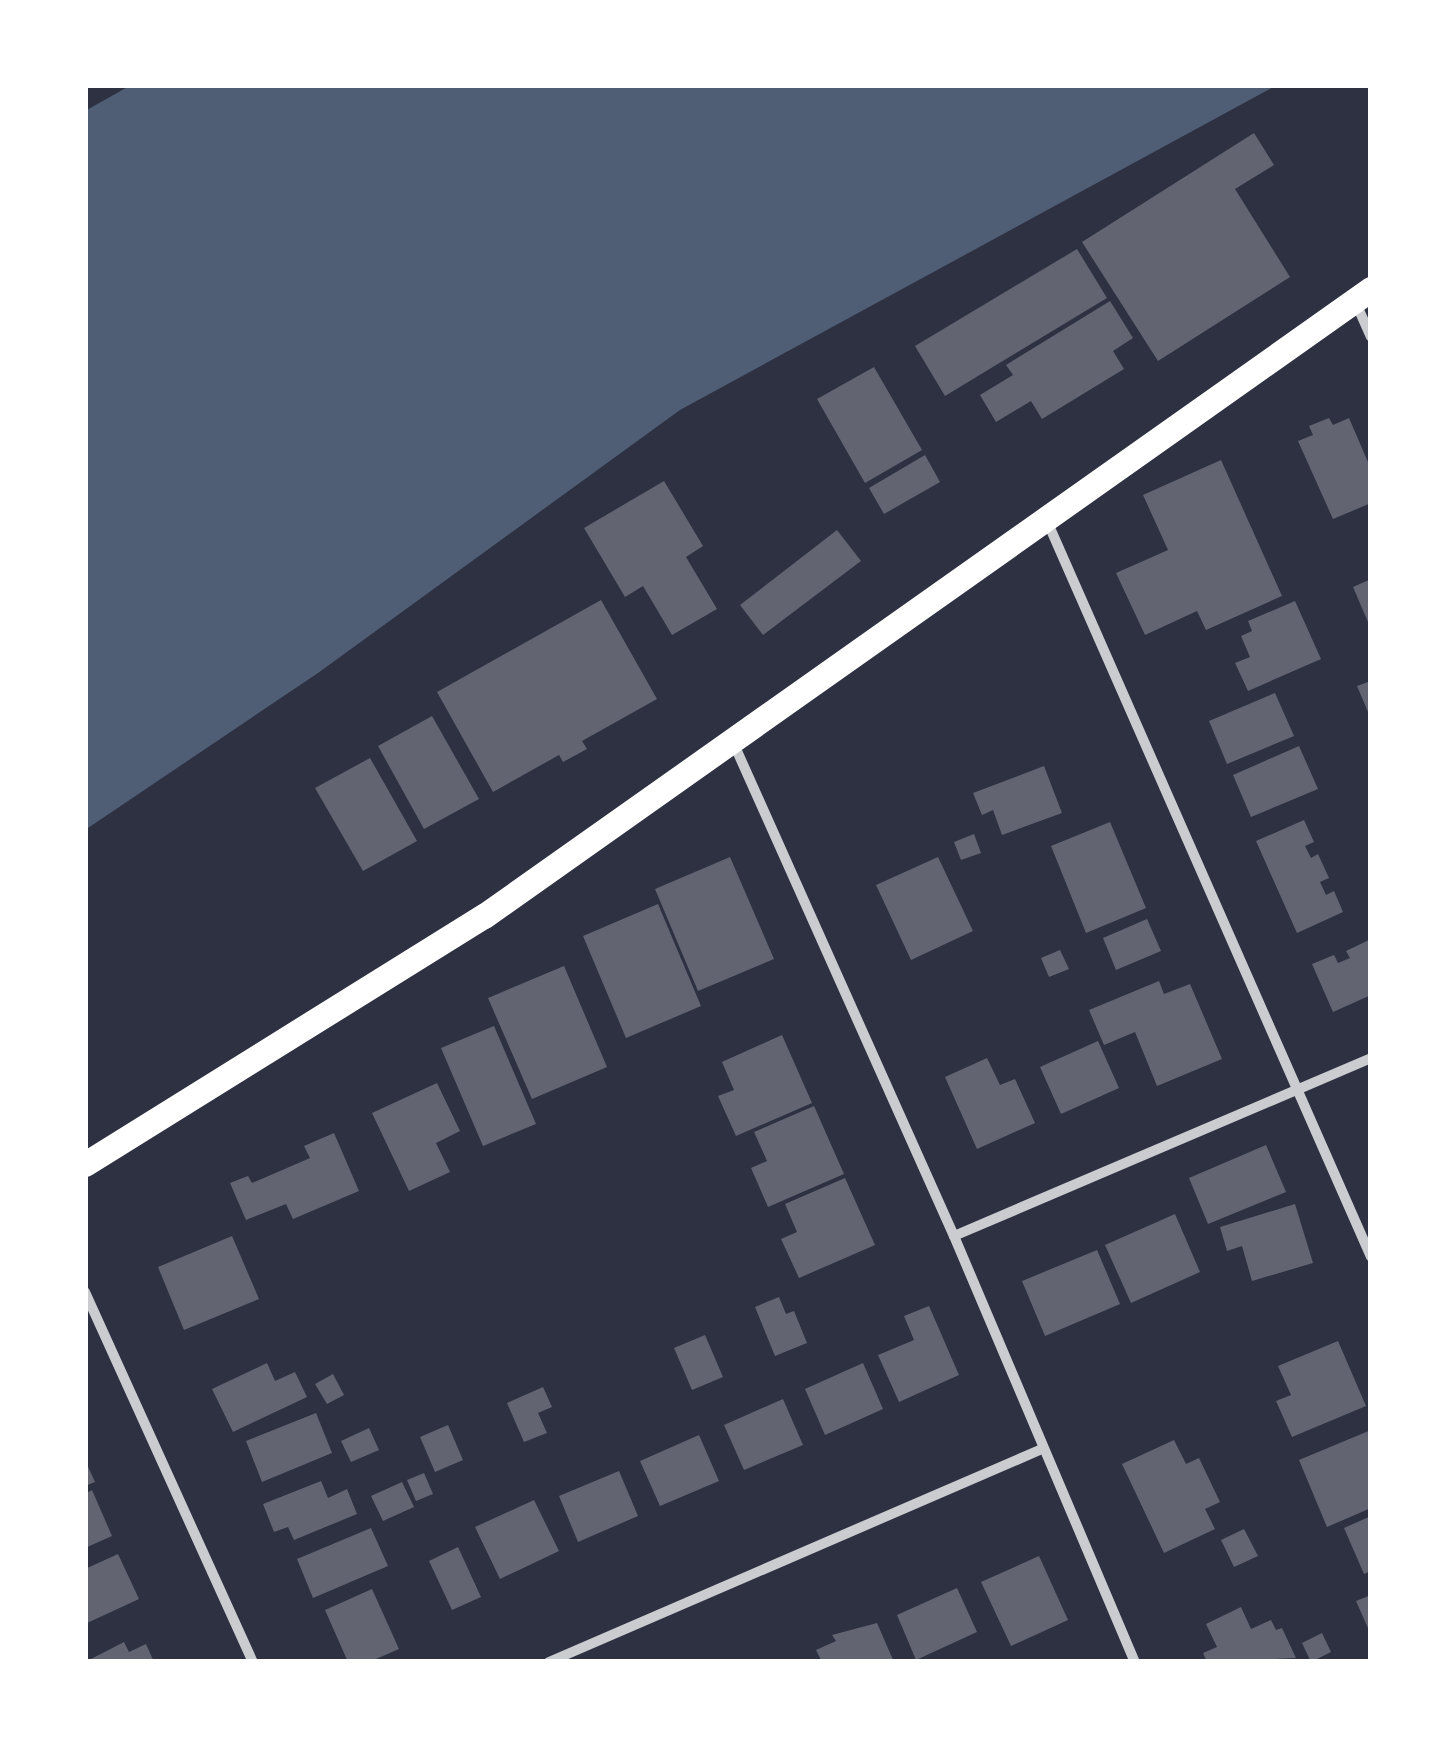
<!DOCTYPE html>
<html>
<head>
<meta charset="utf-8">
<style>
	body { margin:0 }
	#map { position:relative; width:1456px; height:1747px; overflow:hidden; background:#2d3142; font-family:"Libre Baskerville",serif }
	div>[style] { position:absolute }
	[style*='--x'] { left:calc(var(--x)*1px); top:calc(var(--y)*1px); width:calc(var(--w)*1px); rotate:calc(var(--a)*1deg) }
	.water>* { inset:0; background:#4f5d75 }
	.building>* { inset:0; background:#626471 }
	.minor>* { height:10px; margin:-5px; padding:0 5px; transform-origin:5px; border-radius:5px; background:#caccd0 }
	.primary>* { height:25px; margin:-12.5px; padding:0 12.5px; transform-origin:12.5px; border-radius:12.5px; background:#fff }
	span { translate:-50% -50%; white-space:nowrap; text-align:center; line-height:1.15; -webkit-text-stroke:10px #fff; paint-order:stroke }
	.frame { position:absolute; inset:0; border:88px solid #fff; pointer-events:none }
</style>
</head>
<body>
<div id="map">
	<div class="water">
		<i style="clip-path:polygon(131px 85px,1277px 85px,680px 410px,318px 673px,85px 830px,85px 111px)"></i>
	</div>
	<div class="building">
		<i style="clip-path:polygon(1254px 133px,1274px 165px,1235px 189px,1290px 277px,1158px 361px,1082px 242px)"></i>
		<i style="clip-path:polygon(1077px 249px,1107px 298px,945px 396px,915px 346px)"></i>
		<i style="clip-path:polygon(1110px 301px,1133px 338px,1113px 351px,1124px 369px,1042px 419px,1031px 401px,996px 422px,980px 395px,1013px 375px,1006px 365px)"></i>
		<i style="clip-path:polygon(874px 367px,922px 450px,865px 483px,817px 399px)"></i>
		<i style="clip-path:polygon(1329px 418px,1333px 425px,1349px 418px,1371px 469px,1371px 503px,1333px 519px,1298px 441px,1313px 435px,1309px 426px)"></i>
		<i style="clip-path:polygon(925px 455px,940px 482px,884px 514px,869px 488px)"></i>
		<i style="clip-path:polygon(1221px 460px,1282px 596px,1206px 630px,1197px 611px,1145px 635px,1116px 573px,1168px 550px,1143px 495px)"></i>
		<i style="clip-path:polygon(664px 481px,703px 546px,686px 557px,717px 609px,672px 635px,643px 586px,625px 597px,584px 528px)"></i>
		<i style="clip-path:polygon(837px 530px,861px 561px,763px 635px,740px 605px)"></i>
		<i style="clip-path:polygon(1371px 579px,1371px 629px,1353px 587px)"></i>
		<i style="clip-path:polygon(601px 600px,657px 699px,582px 741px,587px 749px,563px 762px,559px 755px,493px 792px,437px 692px)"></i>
		<i style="clip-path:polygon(1295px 601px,1321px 659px,1248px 691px,1235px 663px,1250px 657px,1241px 636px,1252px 631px,1248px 621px)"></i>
		<i style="clip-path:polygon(1371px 681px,1371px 719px,1357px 686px)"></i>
		<i style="clip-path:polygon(1275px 693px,1294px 736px,1227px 764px,1209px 721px)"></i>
		<i style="clip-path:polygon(432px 716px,479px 799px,424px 829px,378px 746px)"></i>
		<i style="clip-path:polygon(1299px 746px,1318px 789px,1251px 817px,1233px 775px)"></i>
		<i style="clip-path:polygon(370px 758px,417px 841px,363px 871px,315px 788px)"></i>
		<i style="clip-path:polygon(1044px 766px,1062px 813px,1002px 835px,993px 810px,982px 815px,973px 793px)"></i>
		<i style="clip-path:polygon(1304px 820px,1314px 842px,1305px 846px,1311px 858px,1318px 854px,1329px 878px,1320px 882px,1326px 895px,1334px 891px,1343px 912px,1297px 933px,1256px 841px)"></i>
		<i style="clip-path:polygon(1110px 822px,1146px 908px,1086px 933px,1051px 846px)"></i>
		<i style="clip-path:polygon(974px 834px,981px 853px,961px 860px,954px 842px)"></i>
		<i style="clip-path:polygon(730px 857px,774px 959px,698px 991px,655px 889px)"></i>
		<i style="clip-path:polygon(938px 857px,973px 931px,911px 960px,876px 885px)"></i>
		<i style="clip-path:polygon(658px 904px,701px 1006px,626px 1038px,583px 936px)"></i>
		<i style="clip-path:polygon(1147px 919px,1161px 951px,1116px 970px,1103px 938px)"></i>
		<i style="clip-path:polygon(1371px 939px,1371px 995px,1333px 1012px,1312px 964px,1334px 955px,1338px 963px,1350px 958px,1346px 951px)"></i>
		<i style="clip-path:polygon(1060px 950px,1069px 969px,1049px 977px,1041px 958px)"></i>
		<i style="clip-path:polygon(564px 966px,607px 1067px,532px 1099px,488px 998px)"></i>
		<i style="clip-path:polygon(1159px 981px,1164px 994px,1190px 984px,1222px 1059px,1157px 1086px,1135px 1032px,1104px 1045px,1089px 1010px)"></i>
		<i style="clip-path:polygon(494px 1026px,536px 1124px,483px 1146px,441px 1048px)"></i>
		<i style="clip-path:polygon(782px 1035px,812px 1103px,736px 1136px,718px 1096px,734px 1090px,722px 1062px)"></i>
		<i style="clip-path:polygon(1098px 1041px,1119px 1088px,1061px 1114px,1040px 1067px)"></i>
		<i style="clip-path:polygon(987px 1058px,1000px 1085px,1015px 1079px,1035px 1123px,977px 1149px,945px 1077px)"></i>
		<i style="clip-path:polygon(437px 1083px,460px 1131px,436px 1143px,450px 1172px,409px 1191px,372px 1113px)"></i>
		<i style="clip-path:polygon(814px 1106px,844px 1174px,768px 1207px,751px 1168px,767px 1161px,754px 1132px)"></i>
		<i style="clip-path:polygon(334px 1133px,359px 1191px,293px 1219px,286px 1204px,246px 1220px,230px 1183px,248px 1176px,252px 1183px,310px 1158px,304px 1146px)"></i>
		<i style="clip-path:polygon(1266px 1145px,1286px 1192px,1208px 1224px,1189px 1178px)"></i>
		<i style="clip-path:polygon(845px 1178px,875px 1245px,799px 1278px,781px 1239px,797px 1232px,785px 1204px)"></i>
		<i style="clip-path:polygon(1295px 1204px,1313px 1263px,1252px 1281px,1242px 1246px,1227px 1251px,1220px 1227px)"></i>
		<i style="clip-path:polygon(1175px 1214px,1200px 1272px,1131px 1303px,1105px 1245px)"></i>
		<i style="clip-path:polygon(232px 1236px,259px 1299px,184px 1330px,158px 1267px)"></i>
		<i style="clip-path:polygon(1097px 1250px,1120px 1304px,1045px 1336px,1022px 1281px)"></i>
		<i style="clip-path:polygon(779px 1297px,786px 1314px,794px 1311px,807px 1343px,775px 1356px,755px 1307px)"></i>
		<i style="clip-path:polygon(929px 1306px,959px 1375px,899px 1402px,878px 1355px,914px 1340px,904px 1316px)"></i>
		<i style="clip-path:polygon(705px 1335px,723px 1377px,692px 1390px,674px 1348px)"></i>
		<i style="clip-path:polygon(1338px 1341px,1366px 1406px,1292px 1437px,1276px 1401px,1291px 1395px,1278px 1366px)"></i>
		<i style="clip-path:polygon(267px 1363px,275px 1381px,295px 1372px,307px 1397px,233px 1432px,212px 1389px)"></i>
		<i style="clip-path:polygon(863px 1363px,883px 1409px,825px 1435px,805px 1389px)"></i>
		<i style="clip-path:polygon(333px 1374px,344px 1395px,327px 1404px,315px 1384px)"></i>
		<i style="clip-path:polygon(543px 1387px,552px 1407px,538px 1413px,547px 1433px,524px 1442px,507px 1403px)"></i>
		<i style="clip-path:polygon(783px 1399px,803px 1445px,744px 1470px,724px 1425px)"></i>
		<i style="clip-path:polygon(316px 1413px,332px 1453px,262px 1482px,246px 1441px)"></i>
		<i style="clip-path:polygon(448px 1425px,463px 1460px,435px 1472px,420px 1437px)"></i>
		<i style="clip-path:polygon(369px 1428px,379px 1450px,351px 1462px,341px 1441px)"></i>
		<i style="clip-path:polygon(1371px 1430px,1371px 1508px,1327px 1527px,1299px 1460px)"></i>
		<i style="clip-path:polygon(699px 1435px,719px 1481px,660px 1506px,640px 1461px)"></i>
		<i style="clip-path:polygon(1174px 1440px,1186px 1464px,1199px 1458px,1220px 1502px,1205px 1509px,1215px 1529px,1164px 1553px,1122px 1464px)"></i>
		<i style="clip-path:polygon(85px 1460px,95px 1482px,85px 1486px)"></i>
		<i style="clip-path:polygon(619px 1471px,638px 1516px,578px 1542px,559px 1496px)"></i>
		<i style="clip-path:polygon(424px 1473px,433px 1494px,416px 1501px,407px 1480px)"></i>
		<i style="clip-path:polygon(321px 1481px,328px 1498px,347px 1489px,357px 1514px,294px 1540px,288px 1527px,274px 1532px,263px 1504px)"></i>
		<i style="clip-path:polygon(402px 1482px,414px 1507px,383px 1521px,371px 1496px)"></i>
		<i style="clip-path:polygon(92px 1490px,112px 1536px,85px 1548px,85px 1494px)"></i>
		<i style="clip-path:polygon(534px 1500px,559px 1551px,500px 1579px,475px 1527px)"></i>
		<i style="clip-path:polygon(1371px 1516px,1371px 1571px,1364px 1574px,1344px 1528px)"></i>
		<i style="clip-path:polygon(371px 1528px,388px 1566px,313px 1598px,297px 1559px)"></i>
		<i style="clip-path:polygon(1244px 1529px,1258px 1556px,1234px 1567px,1221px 1540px)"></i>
		<i style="clip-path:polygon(458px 1547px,481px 1597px,452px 1610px,429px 1561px)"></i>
		<i style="clip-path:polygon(118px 1554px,139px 1599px,85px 1624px,85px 1569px)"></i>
		<i style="clip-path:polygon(1039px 1556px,1068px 1620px,1011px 1646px,981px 1582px)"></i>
		<i style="clip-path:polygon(957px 1588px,977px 1632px,916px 1660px,897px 1615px)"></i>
		<i style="clip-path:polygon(372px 1589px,399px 1649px,369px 1662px,348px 1662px,325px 1610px)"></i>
		<i style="clip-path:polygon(1371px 1595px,1371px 1635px,1356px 1601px)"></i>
		<i style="clip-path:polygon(1241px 1607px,1251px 1629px,1271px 1620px,1276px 1630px,1282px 1628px,1296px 1658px,1207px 1662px,1203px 1653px,1217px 1647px,1206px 1624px)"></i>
		<i style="clip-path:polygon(877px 1623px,894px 1662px,822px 1662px,816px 1650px,836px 1641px,832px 1635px)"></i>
		<i style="clip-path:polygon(1322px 1633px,1331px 1652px,1311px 1662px,1302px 1643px)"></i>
		<i style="clip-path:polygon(124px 1642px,129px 1652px,146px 1644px,154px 1662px,85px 1662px)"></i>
	</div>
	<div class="minor">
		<i style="--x:1355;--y:301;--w:39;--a:66"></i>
		<i style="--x:1047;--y:521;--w:804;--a:66.24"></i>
		<i style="--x:733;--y:742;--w:541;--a:65.9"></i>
		<i style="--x:954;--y:1236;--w:463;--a:67"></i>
		<i style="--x:954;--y:1236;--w:453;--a:-23.1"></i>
		<i style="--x:85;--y:1292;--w:406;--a:65.6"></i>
		<i style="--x:549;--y:1662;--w:537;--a:-23.37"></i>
	</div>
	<div class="primary">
		<i style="--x:85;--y:1164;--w:470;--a:-31.9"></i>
		<i style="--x:484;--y:916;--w:1086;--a:-35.26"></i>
	</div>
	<div class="frame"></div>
</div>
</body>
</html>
